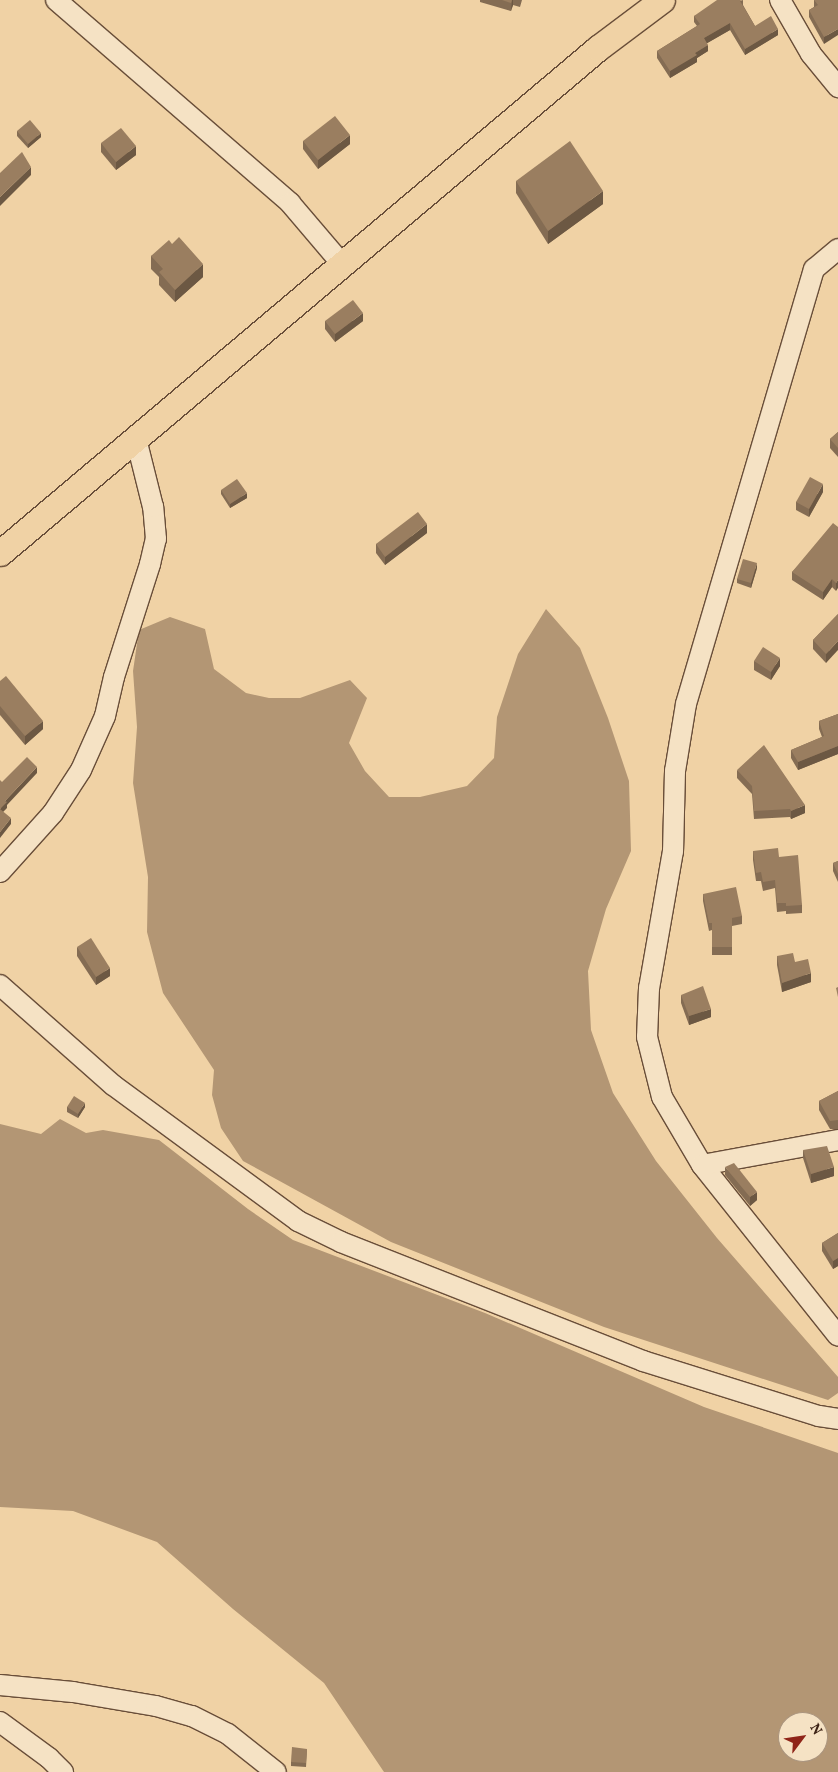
<!DOCTYPE html>
<html>
<head>
<meta charset="utf-8">
<style>
	body { margin:0 }
	#map { position:relative; width:838px; height:1772px; overflow:hidden; background:#f0d2a5; font-family:Vollkorn,serif }
	div>[style] { position:absolute }
	[style*='--x'] { left:calc(var(--x)*1px); top:calc(var(--y)*1px); width:calc(var(--w)*1px); rotate:calc(var(--a)*1deg) }
	.water>* { inset:0; background:#b39674 }
	.roads { filter:drop-shadow(1px 0 #694e39) drop-shadow(-1px 0 #694e39) drop-shadow(0 1px #694e39) drop-shadow(0 -1px #694e39) }
	.minor>* { height:20px; margin:-10px; padding:0 10px; transform-origin:10px; border-radius:10px; background:#f5e2c4 }
	.major>* { height:25px; margin:-12.5px; padding:0 12.5px; transform-origin:12.5px; border-radius:12.5px; background:#f0d2a5 }
	.wall>* { inset:0; background:#846c53 }
	.shaded-wall>* { inset:0; background:#6c5843 }
	.building>* { inset:0; background:#9a7e60 }
	span { translate:-50% -50%; white-space:nowrap; text-align:center; line-height:1.15; -webkit-text-stroke:4px #f5e2c4; paint-order:stroke }
	.north { position:absolute; left:778px; top:1712px; width:50px; height:50px; box-sizing:border-box; background:#f5e2c4; border:1px solid #ab957e; border-radius:50%; rotate:59deg; font-size:14px; font-weight:700; line-height:20px; text-align:center; color:#3c2215 }
	.north::after { content:''; display:block; margin:auto; width:18px; height:22px; background:#8f2418; clip-path:polygon(50% 0,100% 100%,50% 72%,0 100%) }
</style>
</head>
<body>
<div id="map">
	<div class="water">
		<i style="clip-path:polygon(546px 609px,580px 648px,608px 718px,629px 781px,631px 851px,606px 909px,588px 971px,591px 1030px,613px 1093px,656px 1161px,717px 1238px,838px 1377px,838px 1393px,828px 1400px,604px 1327px,391px 1242px,243px 1161px,221px 1128px,212px 1095px,214px 1070px,163px 993px,147px 932px,148px 877px,133px 783px,137px 727px,133px 671px,139px 630px,170px 617px,205px 629px,214px 669px,246px 693px,269px 698px,300px 698px,350px 680px,367px 698px,349px 743px,365px 771px,389px 797px,420px 797px,467px 786px,494px 758px,497px 717px,518px 654px)"></i>
		<i style="clip-path:polygon(evenodd,60px 1119px,86px 1133px,103px 1130px,159px 1140px,248px 1209px,293px 1240px,485px 1313px,704px 1407px,838px 1453px,838px 1772px,384px 1772px,324px 1683px,233px 1609px,157px 1542px,73px 1511px,0 1507px,0 1124px,41px 1134px,60px 1119px,788px 1722px,818px 1722px,818px 1752px,788px 1752px,788px 1722px)"></i>
	</div>
	<div class="roads">
		<div class="minor">
			<i style="--x:56;--y:0;--w:310;--a:40.9"></i>
			<i style="--x:290;--y:203;--w:80;--a:49.6"></i>
			<i style="--x:780;--y:0;--w:62;--a:60.1"></i>
			<i style="--x:811;--y:54;--w:43;--a:50.7"></i>
			<i style="--x:838;--y:249;--w:31;--a:140"></i>
			<i style="--x:814;--y:269;--w:453;--a:106.4"></i>
			<i style="--x:686;--y:704;--w:68;--a:99.3"></i>
			<i style="--x:675;--y:771;--w:80;--a:91.4"></i>
			<i style="--x:673;--y:851;--w:139;--a:99.9"></i>
			<i style="--x:649;--y:988;--w:49;--a:92.3"></i>
			<i style="--x:647;--y:1037;--w:62;--a:76"></i>
			<i style="--x:662;--y:1097;--w:79;--a:59.5"></i>
			<i style="--x:702;--y:1165;--w:218;--a:51.5"></i>
			<i style="--x:0;--y:872;--w:79;--a:-48.1"></i>
			<i style="--x:53;--y:813;--w:51;--a:-56.9"></i>
			<i style="--x:81;--y:770;--w:59;--a:-66"></i>
			<i style="--x:105;--y:716;--w:40;--a:-77"></i>
			<i style="--x:114;--y:677;--w:119;--a:-72.3"></i>
			<i style="--x:150;--y:564;--w:26;--a:-77"></i>
			<i style="--x:156;--y:539;--w:32;--a:-95"></i>
			<i style="--x:153;--y:507;--w:70;--a:-104"></i>
			<i style="--x:0;--y:985;--w:151;--a:41.5"></i>
			<i style="--x:113;--y:1085;--w:230;--a:36.3"></i>
			<i style="--x:298;--y:1221;--w:48;--a:26"></i>
			<i style="--x:341;--y:1242;--w:325;--a:21.5"></i>
			<i style="--x:643;--y:1361;--w:184;--a:17.4"></i>
			<i style="--x:819;--y:1416;--w:19;--a:9"></i>
			<i style="--x:702;--y:1165;--w:138;--a:-10.4"></i>
			<i style="--x:0;--y:1685;--w:73;--a:5.5"></i>
			<i style="--x:73;--y:1692;--w:84;--a:9.6"></i>
			<i style="--x:156;--y:1706;--w:37;--a:16"></i>
			<i style="--x:192;--y:1716;--w:40;--a:26.6"></i>
			<i style="--x:228;--y:1734;--w:61;--a:38.4"></i>
			<i style="--x:0;--y:1722;--w:61;--a:36.3"></i>
			<i style="--x:49;--y:1758;--w:20;--a:45"></i>
		</div>
		<div class="major">
			<i style="--x:0;--y:553;--w:783;--a:-40.18"></i>
			<i style="--x:598;--y:48;--w:80;--a:-36.9"></i>
		</div>
	</div>
	<div class="wall">
		<i style="clip-path:polygon(480px 0,522px 0,520px 7px,513px 5px,511px 11px,480px 2px)"></i>
		<i style="clip-path:polygon(743px 0,743px 5px,755px 26px,778px 35px,745px 55px,730px 30px,707px 43px,708px 51px,697px 58px,697px 62px,670px 78px,657px 58px,657px 51px,697px 26px,694px 22px,694px 16px)"></i>
		<i style="clip-path:polygon(814px 0,838px 0,824px 44px,809px 17px,809px 10px,814px 7px)"></i>
		<i style="clip-path:polygon(17px 131px,41px 137px,28px 148px,17px 136px)"></i>
		<i style="clip-path:polygon(303px 141px,350px 144px,318px 169px,303px 149px)"></i>
		<i style="clip-path:polygon(101px 143px,136px 155px,116px 170px,101px 152px)"></i>
		<i style="clip-path:polygon(516px 181px,603px 204px,548px 244px,516px 193px)"></i>
		<i style="clip-path:polygon(172px 244px,203px 277px,175px 302px,159px 285px,159px 277px,151px 269px,151px 256px)"></i>
		<i style="clip-path:polygon(325px 321px,363px 321px,335px 342px,325px 329px)"></i>
		<i style="clip-path:polygon(838px 432px,838px 457px,830px 448px,830px 439px)"></i>
		<i style="clip-path:polygon(221px 490px,247px 498px,230px 508px,221px 494px)"></i>
		<i style="clip-path:polygon(823px 492px,809px 517px,796px 510px,796px 502px)"></i>
		<i style="clip-path:polygon(838px 527px,836px 591px,832px 587px,823px 600px,792px 580px,792px 572px)"></i>
		<i style="clip-path:polygon(427px 533px,385px 565px,376px 553px,376px 544px)"></i>
		<i style="clip-path:polygon(757px 568px,751px 588px,737px 583px,737px 579px)"></i>
		<i style="clip-path:polygon(838px 614px,826px 663px,813px 649px,813px 640px)"></i>
		<i style="clip-path:polygon(754px 661px,780px 666px,771px 680px,754px 670px)"></i>
		<i style="clip-path:polygon(0 681px,43px 729px,25px 745px,0 715px)"></i>
		<i style="clip-path:polygon(838px 714px,838px 754px,798px 770px,791px 758px,791px 750px,822px 737px,819px 729px,819px 721px)"></i>
		<i style="clip-path:polygon(737px 770px,805px 813px,791px 819px,790px 817px,754px 819px,752px 794px,737px 778px)"></i>
		<i style="clip-path:polygon(753px 851px,779px 857px,802px 905px,802px 913px,786px 914px,786px 911px,777px 912px,775px 888px,763px 891px,761px 881px,756px 881px,753px 860px)"></i>
		<i style="clip-path:polygon(838px 861px,838px 882px,833px 871px,833px 863px)"></i>
		<i style="clip-path:polygon(703px 894px,742px 916px,742px 924px,732px 926px,732px 955px,712px 955px,712px 930px,709px 931px,703px 901px)"></i>
		<i style="clip-path:polygon(77px 947px,110px 976px,96px 985px,77px 956px)"></i>
		<i style="clip-path:polygon(777px 956px,795px 962px,811px 982px,782px 992px,777px 965px)"></i>
		<i style="clip-path:polygon(681px 995px,711px 1017px,689px 1025px,681px 1003px)"></i>
		<i style="clip-path:polygon(838px 1091px,838px 1129px,830px 1129px,819px 1110px,819px 1101px)"></i>
		<i style="clip-path:polygon(67px 1107px,85px 1107px,78px 1118px,67px 1112px)"></i>
		<i style="clip-path:polygon(803px 1150px,834px 1176px,811px 1183px,803px 1158px)"></i>
		<i style="clip-path:polygon(725px 1167px,757px 1200px,750px 1206px,725px 1175px)"></i>
		<i style="clip-path:polygon(838px 1233px,838px 1266px,833px 1269px,822px 1251px,822px 1243px)"></i>
		<i style="clip-path:polygon(307px 1749px,306px 1767px,291px 1766px,291px 1762px)"></i>
	</div>
	<div class="shaded-wall">
		<i style="clip-path:polygon(512px 0,513px 0,513px 5px,511px 11px)"></i>
		<i style="clip-path:polygon(730px 23px,730px 30px,704px 45px,704px 38px)"></i>
		<i style="clip-path:polygon(778px 29px,778px 35px,745px 55px,745px 49px)"></i>
		<i style="clip-path:polygon(838px 29px,838px 35px,824px 44px,824px 37px)"></i>
		<i style="clip-path:polygon(708px 45px,708px 51px,697px 58px,697px 62px,670px 78px,670px 71px,695px 53px)"></i>
		<i style="clip-path:polygon(41px 133px,41px 137px,28px 148px,28px 144px)"></i>
		<i style="clip-path:polygon(350px 135px,350px 144px,318px 169px,318px 160px)"></i>
		<i style="clip-path:polygon(136px 146px,136px 155px,116px 170px,116px 162px)"></i>
		<i style="clip-path:polygon(31px 167px,31px 175px,0 206px,0 197px)"></i>
		<i style="clip-path:polygon(603px 191px,603px 204px,548px 244px,548px 231px)"></i>
		<i style="clip-path:polygon(203px 264px,203px 277px,175px 302px,175px 290px)"></i>
		<i style="clip-path:polygon(363px 313px,363px 321px,335px 342px,335px 334px)"></i>
		<i style="clip-path:polygon(823px 484px,823px 492px,809px 517px,809px 509px)"></i>
		<i style="clip-path:polygon(247px 493px,247px 498px,230px 508px,230px 504px)"></i>
		<i style="clip-path:polygon(427px 524px,427px 533px,385px 565px,385px 557px)"></i>
		<i style="clip-path:polygon(757px 563px,757px 568px,751px 588px,751px 583px)"></i>
		<i style="clip-path:polygon(832px 579px,832px 587px,823px 600px,823px 592px)"></i>
		<i style="clip-path:polygon(838px 580px,838px 588px,836px 591px,836px 583px)"></i>
		<i style="clip-path:polygon(838px 641px,838px 650px,826px 663px,826px 654px)"></i>
		<i style="clip-path:polygon(780px 658px,780px 666px,771px 680px,771px 672px)"></i>
		<i style="clip-path:polygon(43px 721px,43px 729px,25px 745px,25px 736px)"></i>
		<i style="clip-path:polygon(838px 746px,838px 754px,798px 770px,798px 762px)"></i>
		<i style="clip-path:polygon(37px 767px,37px 773px,7px 805px,7px 808px,0 815px,0 809px,5px 801px)"></i>
		<i style="clip-path:polygon(805px 805px,805px 813px,791px 819px,791px 811px)"></i>
		<i style="clip-path:polygon(11px 818px,11px 824px,0 838px,0 832px)"></i>
		<i style="clip-path:polygon(110px 968px,110px 976px,96px 985px,96px 977px)"></i>
		<i style="clip-path:polygon(811px 973px,811px 982px,782px 992px,782px 983px)"></i>
		<i style="clip-path:polygon(711px 1009px,711px 1017px,689px 1025px,689px 1016px)"></i>
		<i style="clip-path:polygon(85px 1103px,85px 1107px,78px 1118px,78px 1114px)"></i>
		<i style="clip-path:polygon(834px 1167px,834px 1176px,811px 1183px,811px 1174px)"></i>
		<i style="clip-path:polygon(757px 1192px,757px 1200px,750px 1206px,750px 1197px)"></i>
		<i style="clip-path:polygon(838px 1258px,838px 1266px,833px 1269px,833px 1261px)"></i>
	</div>
	<div class="building">
		<i style="clip-path:polygon(502px 0,512px 0,511px 3px)"></i>
		<i style="clip-path:polygon(717px 0,742px 0,740px 1px,755px 26px,771px 16px,778px 29px,745px 49px,730px 23px,704px 38px,708px 45px,695px 53px,697px 55px,670px 71px,657px 51px,700px 24px,694px 16px)"></i>
		<i style="clip-path:polygon(814px 0,838px 0,838px 29px,824px 37px,809px 10px,818px 5px)"></i>
		<i style="clip-path:polygon(335px 116px,350px 135px,318px 160px,303px 141px)"></i>
		<i style="clip-path:polygon(30px 120px,41px 133px,28px 144px,17px 131px)"></i>
		<i style="clip-path:polygon(121px 128px,136px 146px,116px 162px,101px 143px)"></i>
		<i style="clip-path:polygon(570px 141px,603px 191px,548px 231px,516px 181px)"></i>
		<i style="clip-path:polygon(22px 152px,31px 167px,0 197px,0 173px)"></i>
		<i style="clip-path:polygon(179px 237px,203px 264px,175px 290px,159px 272px,163px 269px,151px 256px,169px 240px,172px 244px)"></i>
		<i style="clip-path:polygon(353px 300px,363px 313px,335px 334px,325px 321px)"></i>
		<i style="clip-path:polygon(838px 432px,838px 448px,830px 439px)"></i>
		<i style="clip-path:polygon(810px 477px,823px 484px,809px 509px,796px 502px)"></i>
		<i style="clip-path:polygon(237px 479px,247px 493px,230px 504px,221px 490px)"></i>
		<i style="clip-path:polygon(418px 512px,427px 524px,385px 557px,376px 544px)"></i>
		<i style="clip-path:polygon(833px 523px,838px 527px,838px 580px,836px 583px,832px 579px,823px 592px,792px 572px)"></i>
		<i style="clip-path:polygon(743px 559px,757px 563px,751px 583px,737px 579px)"></i>
		<i style="clip-path:polygon(838px 614px,838px 641px,826px 654px,813px 640px)"></i>
		<i style="clip-path:polygon(763px 647px,780px 658px,771px 672px,754px 661px)"></i>
		<i style="clip-path:polygon(6px 676px,43px 721px,25px 736px,0 706px,0 681px)"></i>
		<i style="clip-path:polygon(838px 714px,838px 746px,798px 762px,791px 750px,824px 736px,819px 721px)"></i>
		<i style="clip-path:polygon(764px 745px,805px 805px,791px 811px,790px 809px,754px 811px,752px 786px,737px 770px)"></i>
		<i style="clip-path:polygon(27px 757px,37px 767px,5px 801px,7px 802px,0 809px,11px 818px,0 832px,0 780px,2px 782px)"></i>
		<i style="clip-path:polygon(778px 848px,779px 857px,798px 855px,802px 905px,786px 906px,786px 903px,777px 903px,775px 880px,763px 882px,761px 872px,756px 873px,753px 851px)"></i>
		<i style="clip-path:polygon(838px 861px,838px 874px,833px 863px)"></i>
		<i style="clip-path:polygon(736px 887px,742px 916px,732px 918px,732px 947px,712px 947px,712px 923px,709px 923px,703px 894px)"></i>
		<i style="clip-path:polygon(91px 938px,110px 968px,96px 977px,77px 947px)"></i>
		<i style="clip-path:polygon(793px 953px,795px 962px,808px 959px,811px 973px,782px 983px,777px 956px)"></i>
		<i style="clip-path:polygon(703px 986px,711px 1009px,689px 1016px,681px 995px)"></i>
		<i style="clip-path:polygon(838px 987px,838px 997px,836px 988px)"></i>
		<i style="clip-path:polygon(838px 1091px,838px 1120px,830px 1121px,819px 1101px)"></i>
		<i style="clip-path:polygon(74px 1096px,85px 1103px,78px 1114px,67px 1107px)"></i>
		<i style="clip-path:polygon(827px 1146px,834px 1167px,811px 1174px,803px 1150px)"></i>
		<i style="clip-path:polygon(734px 1163px,757px 1192px,750px 1197px,725px 1167px)"></i>
		<i style="clip-path:polygon(838px 1233px,838px 1258px,833px 1261px,822px 1243px)"></i>
		<i style="clip-path:polygon(292px 1747px,307px 1749px,306px 1763px,291px 1762px)"></i>
	</div>
	<div class="north">N</div>
</div>
</body>
</html>
